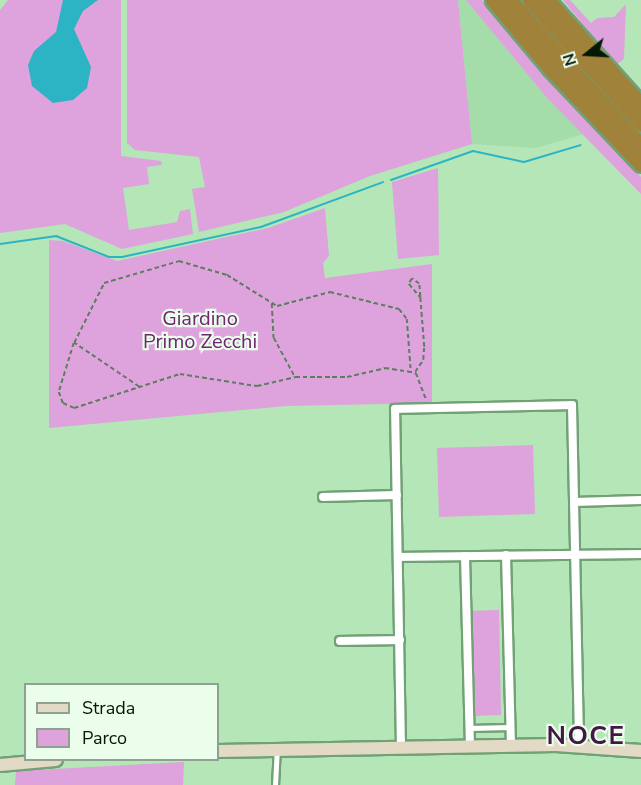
<!DOCTYPE html>
<html>
<head>
<meta charset="utf-8">
<style>
	body { margin:0 }
	#map { position:relative; width:641px; height:785px; overflow:hidden; background:#b4e6b8; font-family:"Nunito Sans",sans-serif }
	div>[style] { position:absolute }
	[style*='--x'] { left:calc(var(--x)*1px); top:calc(var(--y)*1px); width:calc(var(--w)*1px); rotate:calc(var(--a)*1deg) }
	.built>* { inset:0; background:#a4ddaa }
	.green>* { inset:0; background:#dea2dd }
	.water>* { inset:0; background:#2cb4c4 }
	.stream>* { height:2px; margin:-1px; padding:0 1px; transform-origin:1px; border-radius:1px; background:#2cb4c4 }
	.path>* { height:1.5px; margin-top:-0.75px; transform-origin:0; background:repeating-linear-gradient(90deg,#5c7e5f 0 4.5px,transparent 0 7.5px) }
	.roads { filter:drop-shadow(2px 0 #71a176) drop-shadow(-2px 0 #71a176) drop-shadow(0 2px #71a176) drop-shadow(0 -2px #71a176) }
	.lane>* { height:4.5px; margin:-2.25px; padding:0 2.25px; transform-origin:2.25px; border-radius:2.25px; background:#fff }
	.street>* { height:8px; margin:-4px; padding:0 4px; transform-origin:4px; border-radius:4px; background:#fff }
	.secondary>* { height:12px; margin:-6px; padding:0 6px; transform-origin:6px; border-radius:6px; background:#e2dac4 }
	.highway>* { height:15px; margin:-7.5px; padding:0 7.5px; transform-origin:7.5px; border-radius:7.5px; background:#a0823a }
	span { translate:-50% -50%; white-space:nowrap; text-align:center; line-height:1.15; -webkit-text-stroke:4.5px #eafeeb; paint-order:stroke }
	.park-label { font-size:20px; color:#702571 }
	.district-label { font-size:26px; color:#451646; font-weight:700; letter-spacing:1.5px }
	.legend { position:absolute; left:24px; top:683px; width:195px; height:78px; box-sizing:border-box; background:#eafeeb; border:2px solid #8ea290; margin:0; padding:8px 10px; list-style:none; font-size:18px; color:#051707 }
	.legend li { display:flex; align-items:center; gap:12px; height:30px }
	.legend b { width:30px; border:2px solid #8ea290 }
	.north { position:absolute; left:557px; top:24px; width:60px; height:60px; -webkit-text-stroke:4px #eafeeb; paint-order:stroke; rotate:252deg; font-size:16px; font-weight:700; line-height:24px; text-align:center; color:#051707 }
	.north::after { content:''; display:block; margin:auto; width:21px; height:27px; background:#051707; clip-path:polygon(50% 0,100% 100%,50% 72%,0 100%) }
</style>
</head>
<body>
<div id="map">
	<div class="built">
		<i style="clip-path:polygon(458px 0,466px 0,547px 98px,584px 134px,536px 148px,472px 144px)"></i>
	</div>
	<div class="green">
		<i style="clip-path:polygon(8px 0,121px 0,121px 156px,161px 161px,162px 165px,147px 167px,149px 184px,123px 188px,129px 230px,177px 222px,180px 211px,190px 209px,193px 234px,122px 249px,65px 224px,0 233px,0 10px)"></i>
		<i style="clip-path:polygon(127px 0,458px 0,472px 144px,370px 176px,284px 212px,199px 232px,192px 189px,205px 187px,199px 157px,135px 150px,127px 143px)"></i>
		<i style="clip-path:polygon(466px 0,482px 0,542px 72px,641px 177px,641px 194px,547px 98px)"></i>
		<i style="clip-path:polygon(563px 0,570px 0,591px 23px,597px 18px,614px 17px,626px 4px,624px 59px,616px 65px)"></i>
		<i style="clip-path:polygon(438px 168px,439px 255px,398px 259px,392px 182px)"></i>
		<i style="clip-path:polygon(325px 208px,329px 256px,323px 263px,325px 278px,432px 264px,432px 403px,286px 406px,49px 428px,49px 240px,63px 241px,117px 261px,268px 228px)"></i>
		<i style="clip-path:polygon(533px 445px,535px 514px,439px 517px,437px 448px)"></i>
		<i style="clip-path:polygon(499px 610px,501px 715px,471px 716px,469px 611px)"></i>
		<i style="clip-path:polygon(184px 762px,183px 785px,15px 785px,16px 771px)"></i>
	</div>
	<div class="water">
		<i style="clip-path:polygon(63px 0,98px 0,83px 11px,74px 29px,91px 67px,87px 88px,73px 100px,53px 103px,32px 86px,28px 65px,34px 51px,56px 32px)"></i>
	</div>
	<div class="stream">
		<i style="--x:391;--y:180;--w:87;--a:-19.5"></i>
		<i style="--x:473;--y:151;--w:52;--a:12.2"></i>
		<i style="--x:524;--y:162;--w:59;--a:-16.6"></i>
		<i style="--x:0;--y:244;--w:57;--a:-8.1"></i>
		<i style="--x:56;--y:236;--w:57;--a:21.6"></i>
		<i style="--x:109;--y:257;--w:13;--a:0"></i>
		<i style="--x:122;--y:257;--w:142;--a:-12.2"></i>
		<i style="--x:261;--y:227;--w:130;--a:-20.2"></i>
	</div>
	<div class="path">
		<i style="--x:272;--y:304;--w:34;--a:87"></i>
		<i style="--x:274;--y:338;--w:44;--a:61.7"></i>
		<i style="--x:74;--y:343;--w:51;--a:107"></i>
		<i style="--x:59;--y:392;--w:12;--a:70"></i>
		<i style="--x:63;--y:403;--w:12;--a:24"></i>
		<i style="--x:74;--y:408;--w:111;--a:-17.8"></i>
		<i style="--x:180;--y:374;--w:78;--a:8.9"></i>
		<i style="--x:257;--y:386;--w:39;--a:-13"></i>
		<i style="--x:295;--y:377;--w:52;--a:0"></i>
		<i style="--x:347;--y:377;--w:39;--a:-13"></i>
		<i style="--x:385;--y:368;--w:31;--a:9"></i>
		<i style="--x:416;--y:373;--w:30;--a:69"></i>
		<i style="--x:415;--y:372;--w:14;--a:-56"></i>
		<i style="--x:423;--y:360;--w:13;--a:-86"></i>
		<i style="--x:424;--y:347;--w:50;--a:-94.6"></i>
		<i style="--x:420;--y:297;--w:13;--a:-94"></i>
		<i style="--x:419;--y:284;--w:9;--a:-144"></i>
		<i style="--x:412;--y:279;--w:6;--a:121"></i>
		<i style="--x:409;--y:284;--w:17;--a:50"></i>
		<i style="--x:139;--y:387;--w:78;--a:-145.9"></i>
		<i style="--x:74;--y:343;--w:67;--a:-63.4"></i>
		<i style="--x:104;--y:283;--w:78;--a:-16.3"></i>
		<i style="--x:179;--y:261;--w:50;--a:16.3"></i>
		<i style="--x:227;--y:275;--w:59;--a:31.8"></i>
		<i style="--x:277;--y:306;--w:55;--a:-14.8"></i>
		<i style="--x:330;--y:292;--w:71;--a:13.8"></i>
		<i style="--x:399;--y:309;--w:13;--a:51"></i>
		<i style="--x:407;--y:319;--w:52;--a:85.6"></i>
	</div>
	<div class="roads">
		<div class="lane">
			<i style="--x:469;--y:728;--w:41;--a:-1.4"></i>
			<i style="--x:275;--y:785;--w:33;--a:-87"></i>
		</div>
		<div class="street">
			<i style="--x:323;--y:497;--w:74;--a:-1.5"></i>
			<i style="--x:574;--y:502;--w:67;--a:-1.7"></i>
			<i style="--x:506;--y:555;--w:191;--a:88.5"></i>
			<i style="--x:465;--y:556;--w:191;--a:88.5"></i>
			<i style="--x:398;--y:557;--w:243;--a:-0.7"></i>
			<i style="--x:340;--y:641;--w:60;--a:-1"></i>
			<i style="--x:401;--y:748;--w:339;--a:-91"></i>
			<i style="--x:395;--y:409;--w:177;--a:-1.3"></i>
			<i style="--x:572;--y:405;--w:340;--a:88.8"></i>
		</div>
		<div class="secondary">
			<i style="--x:218;--y:751;--w:338;--a:-1"></i>
			<i style="--x:556;--y:745;--w:85;--a:4"></i>
			<i style="--x:0;--y:765;--w:56;--a:-5.1"></i>
		</div>
		<div class="highway">
			<i style="--x:493;--y:0;--w:89;--a:50"></i>
			<i style="--x:550;--y:68;--w:132;--a:46.5"></i>
			<i style="--x:509;--y:0;--w:197;--a:47.9"></i>
			<i style="--x:530;--y:0;--w:166;--a:47.9"></i>
			<i style="--x:547;--y:0;--w:141;--a:48.2"></i>
		</div>
	</div>
	<div class="park-label">
		<span style="left:200px;top:330px">Giardino<br>Primo Zecchi</span>
	</div>
	<div class="district-label">
		<span style="left:586px;top:736px">NOCE</span>
	</div>
	<ul class="legend">
	<li><b style="height:8px;background:#e2dac4"></b>Strada</li>
	<li><b style="height:16px;background:#dea2dd"></b>Parco</li>
	</ul>
	<div class="north">N</div>
</div>
</body>
</html>
